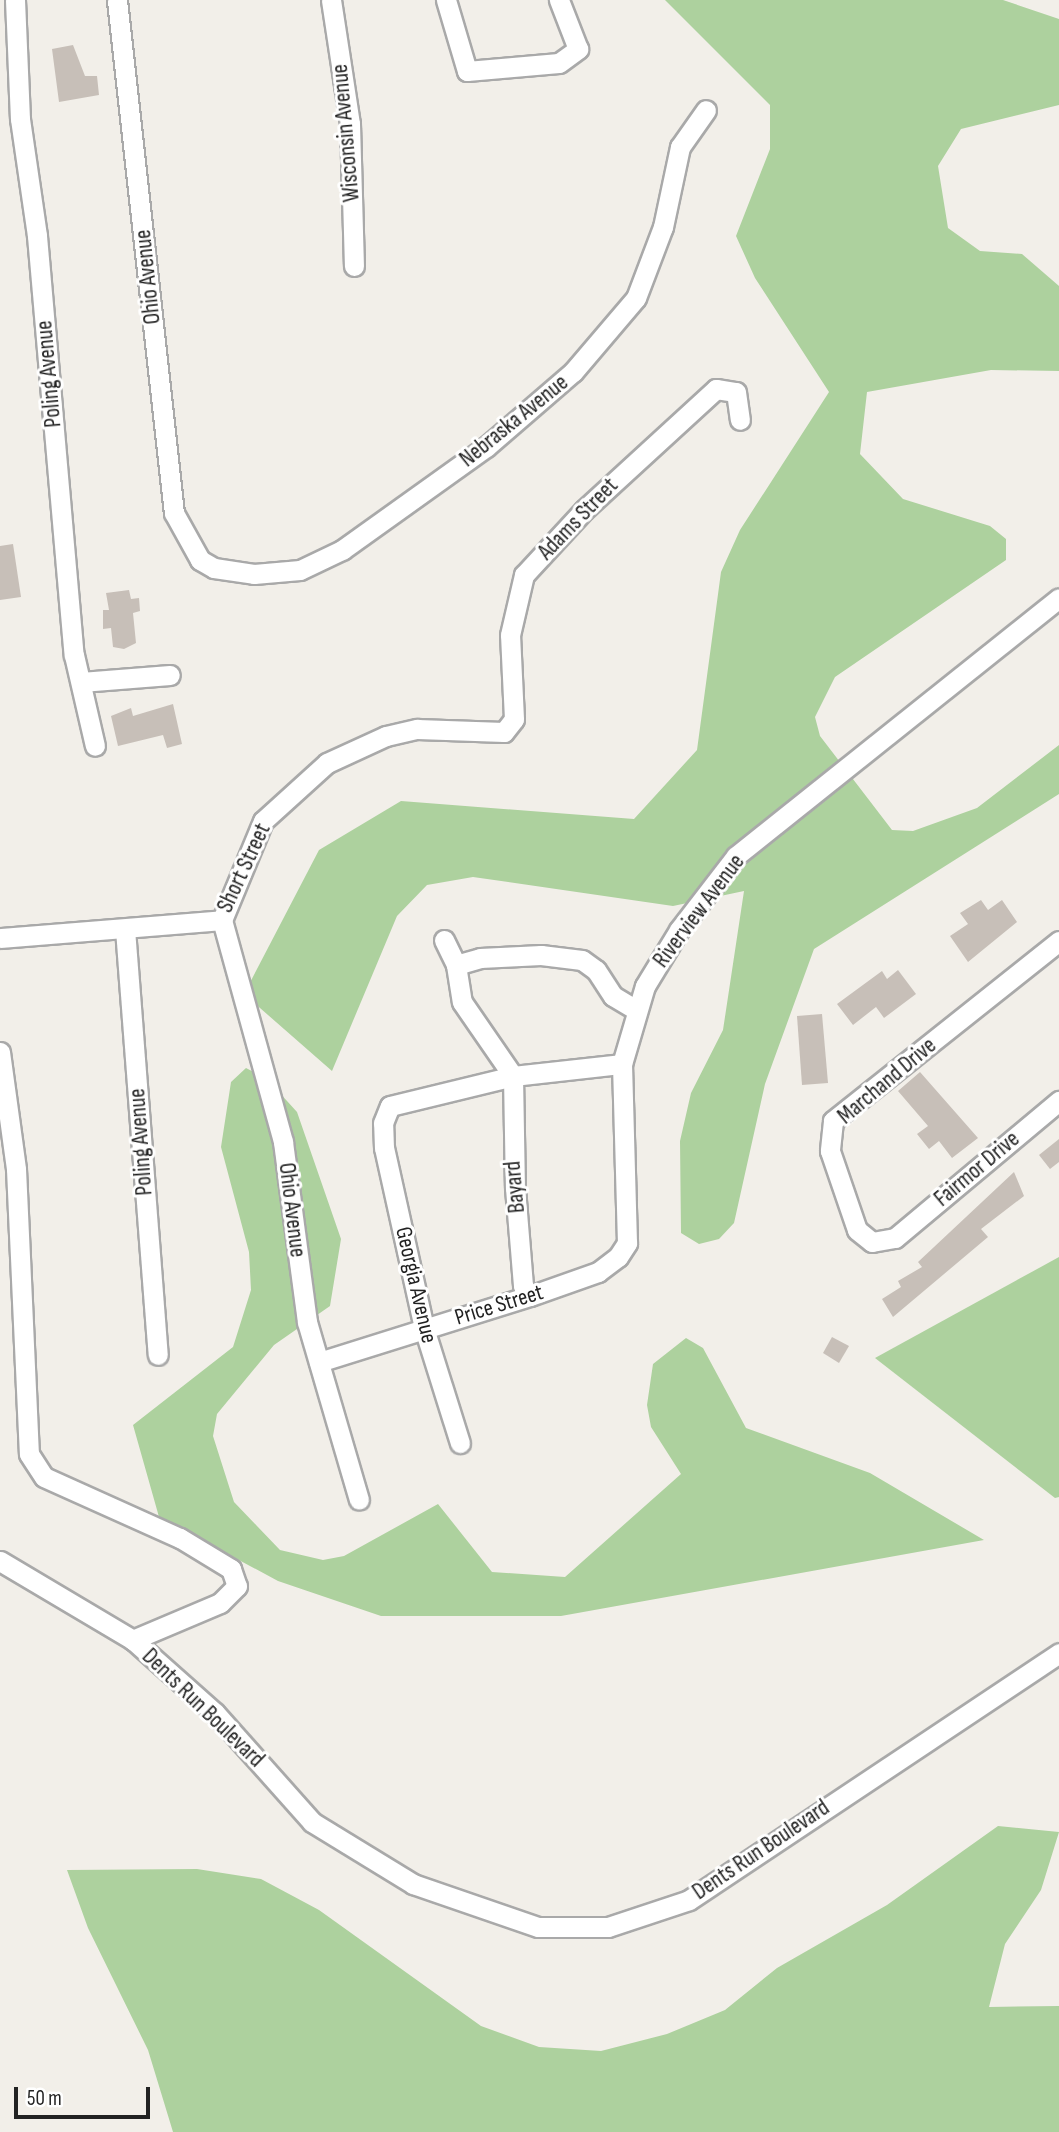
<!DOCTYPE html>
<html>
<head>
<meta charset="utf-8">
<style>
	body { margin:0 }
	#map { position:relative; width:1059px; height:2132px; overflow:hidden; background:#f2efe9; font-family:"Sofia Sans Condensed",sans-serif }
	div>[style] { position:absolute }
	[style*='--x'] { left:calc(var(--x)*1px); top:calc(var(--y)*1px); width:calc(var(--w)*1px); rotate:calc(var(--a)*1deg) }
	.forest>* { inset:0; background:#add19e }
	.building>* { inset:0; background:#c7bfb8 }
	.roads { filter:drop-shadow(2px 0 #a9a9a9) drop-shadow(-2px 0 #a9a9a9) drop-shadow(0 2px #a9a9a9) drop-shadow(0 -2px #a9a9a9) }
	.minor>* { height:19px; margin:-9.5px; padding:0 9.5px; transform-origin:9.5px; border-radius:9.5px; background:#fff }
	span { translate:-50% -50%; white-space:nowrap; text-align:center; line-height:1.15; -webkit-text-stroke:6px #fff; paint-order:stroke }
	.street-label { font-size:23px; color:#222 }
	.scale { position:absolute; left:14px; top:2087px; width:136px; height:32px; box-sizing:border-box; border:4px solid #222; border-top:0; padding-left:9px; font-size:21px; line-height:24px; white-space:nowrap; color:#222; -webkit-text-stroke:5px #fff; paint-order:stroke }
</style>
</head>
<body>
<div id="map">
	<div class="forest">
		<i style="clip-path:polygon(665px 0,1003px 0,1059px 19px,1059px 105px,961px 129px,938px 166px,948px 228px,980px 251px,1022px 254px,1059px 286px,1059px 371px,991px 370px,867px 392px,860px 454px,903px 499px,990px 526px,1006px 539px,1006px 560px,835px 677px,815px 717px,820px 736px,892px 830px,913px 831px,977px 808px,1059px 745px,1059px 794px,814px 949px,765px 1084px,734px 1223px,719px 1239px,699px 1244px,681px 1233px,680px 1141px,691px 1093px,723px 1030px,744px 891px,673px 906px,473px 877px,427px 885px,397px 916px,332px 1071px,244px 994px,319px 850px,401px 801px,634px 819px,697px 750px,721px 572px,740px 530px,829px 392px,755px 278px,736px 236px,770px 149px,770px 105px)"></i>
		<i style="clip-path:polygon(246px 1068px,267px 1079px,297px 1112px,341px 1239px,330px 1306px,274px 1345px,217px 1414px,213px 1436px,234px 1502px,280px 1550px,323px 1560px,344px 1556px,438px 1504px,492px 1572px,565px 1577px,681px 1474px,651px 1427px,647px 1405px,653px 1364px,686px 1338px,703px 1348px,746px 1428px,870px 1473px,984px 1540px,561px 1616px,381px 1616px,278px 1581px,159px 1517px,133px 1425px,233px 1347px,251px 1290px,249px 1252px,221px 1147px,231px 1082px)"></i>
		<i style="clip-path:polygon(1059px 1257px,1059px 1497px,1055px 1498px,875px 1358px)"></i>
		<i style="clip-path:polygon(998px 1826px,1059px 1832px,1041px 1890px,1005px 1944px,989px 2007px,1059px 2006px,1059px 2132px,173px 2132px,148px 2050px,88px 1928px,67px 1870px,197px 1869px,261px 1879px,319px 1910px,481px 2026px,539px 2047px,601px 2051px,667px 2034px,725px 2010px,777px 1968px,887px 1905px)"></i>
	</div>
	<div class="building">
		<i style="clip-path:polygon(73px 45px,85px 76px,97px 76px,99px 95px,59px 102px,52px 49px)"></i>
		<i style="clip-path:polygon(13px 544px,21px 597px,0 600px,0 546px)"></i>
		<i style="clip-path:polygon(129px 590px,131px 599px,139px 598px,140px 611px,133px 613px,136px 643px,124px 649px,113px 647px,111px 628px,103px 629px,103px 610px,109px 610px,106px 593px)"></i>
		<i style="clip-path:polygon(173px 704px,182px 744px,167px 748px,163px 735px,118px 746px,111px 716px,131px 708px,133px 716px)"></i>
		<i style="clip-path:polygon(981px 900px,988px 910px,1002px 900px,1017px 922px,968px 962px,950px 936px,968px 924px,960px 913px)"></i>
		<i style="clip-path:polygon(898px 970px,916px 994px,884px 1018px,876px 1007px,853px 1025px,837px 1004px,882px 971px,887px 979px)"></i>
		<i style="clip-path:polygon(822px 1014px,828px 1083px,802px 1085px,797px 1016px)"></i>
		<i style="clip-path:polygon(920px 1072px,978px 1138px,952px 1158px,939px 1141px,929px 1149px,917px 1134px,928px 1126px,898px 1091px)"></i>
		<i style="clip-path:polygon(1059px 1139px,1059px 1162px,1050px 1169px,1039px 1155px)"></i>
		<i style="clip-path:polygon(1014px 1172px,1024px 1196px,981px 1229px,988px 1237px,893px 1317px,882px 1299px,901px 1287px,898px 1281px,922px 1267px,918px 1262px)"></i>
		<i style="clip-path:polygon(832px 1337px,849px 1346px,839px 1363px,823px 1353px)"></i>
	</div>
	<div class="roads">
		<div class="minor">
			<i style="--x:15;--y:0;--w:119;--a:87.6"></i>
			<i style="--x:20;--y:119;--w:118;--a:81.7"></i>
			<i style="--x:37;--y:236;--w:421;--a:85"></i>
			<i style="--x:74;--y:655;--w:93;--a:77"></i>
			<i style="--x:117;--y:0;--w:516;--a:83.66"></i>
			<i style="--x:174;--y:513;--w:54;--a:61"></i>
			<i style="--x:200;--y:560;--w:16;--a:30"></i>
			<i style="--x:214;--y:568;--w:40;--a:8.5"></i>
			<i style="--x:254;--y:574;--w:46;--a:-5"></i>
			<i style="--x:300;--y:570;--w:47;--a:-25.5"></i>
			<i style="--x:342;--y:550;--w:177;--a:-35.6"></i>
			<i style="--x:486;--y:447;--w:115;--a:-40.8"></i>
			<i style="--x:573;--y:372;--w:97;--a:-49.6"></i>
			<i style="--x:636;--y:298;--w:76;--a:-69.2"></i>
			<i style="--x:663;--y:227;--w:82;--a:-78"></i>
			<i style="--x:680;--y:147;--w:45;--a:-54.9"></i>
			<i style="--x:331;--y:0;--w:125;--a:81.3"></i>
			<i style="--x:350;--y:124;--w:142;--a:88.4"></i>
			<i style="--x:446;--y:0;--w:74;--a:73.5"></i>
			<i style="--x:467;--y:71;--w:92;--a:-5"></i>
			<i style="--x:559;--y:63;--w:24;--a:-36"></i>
			<i style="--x:578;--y:49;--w:53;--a:-111.2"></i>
			<i style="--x:81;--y:682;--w:89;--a:-4.5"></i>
			<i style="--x:222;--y:920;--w:230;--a:74.6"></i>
			<i style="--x:283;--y:1142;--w:182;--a:82.4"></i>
			<i style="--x:307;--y:1322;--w:185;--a:73.7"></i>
			<i style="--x:125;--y:929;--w:427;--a:85.6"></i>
			<i style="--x:0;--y:938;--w:223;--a:-4.6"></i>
			<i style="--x:222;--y:920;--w:107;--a:-67.5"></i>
			<i style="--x:263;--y:821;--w:86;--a:-42.2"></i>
			<i style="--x:327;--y:763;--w:65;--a:-24.6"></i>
			<i style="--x:386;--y:736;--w:32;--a:-13"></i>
			<i style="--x:417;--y:729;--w:87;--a:2"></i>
			<i style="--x:504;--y:732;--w:16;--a:-52"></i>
			<i style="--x:514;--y:719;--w:84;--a:-92.7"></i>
			<i style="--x:510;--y:635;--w:62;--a:-76.9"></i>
			<i style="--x:524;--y:575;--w:88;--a:-47.3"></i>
			<i style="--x:584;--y:510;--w:179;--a:-42.5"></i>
			<i style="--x:716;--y:389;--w:20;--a:9"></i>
			<i style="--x:736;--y:392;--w:28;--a:82"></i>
			<i style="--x:444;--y:940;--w:28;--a:64"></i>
			<i style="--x:456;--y:965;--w:37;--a:81"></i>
			<i style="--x:462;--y:1002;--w:90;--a:55.4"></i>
			<i style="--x:513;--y:1076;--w:112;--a:89"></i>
			<i style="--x:515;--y:1188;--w:98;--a:85.3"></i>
			<i style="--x:523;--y:1286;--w:12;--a:55"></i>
			<i style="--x:1059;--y:941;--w:289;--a:141.5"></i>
			<i style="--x:833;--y:1121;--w:30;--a:96"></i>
			<i style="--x:830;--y:1151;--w:83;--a:71.1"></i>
			<i style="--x:857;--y:1230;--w:19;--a:39"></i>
			<i style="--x:872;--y:1242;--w:23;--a:-10"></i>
			<i style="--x:895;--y:1238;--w:214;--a:-39.9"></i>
			<i style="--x:456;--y:965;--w:25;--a:-16"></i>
			<i style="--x:480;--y:958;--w:61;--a:-2.8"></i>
			<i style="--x:541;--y:955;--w:41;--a:7"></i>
			<i style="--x:582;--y:960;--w:17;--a:36"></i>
			<i style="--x:596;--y:970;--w:31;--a:57"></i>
			<i style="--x:613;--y:996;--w:26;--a:31"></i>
			<i style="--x:0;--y:1052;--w:118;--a:82.2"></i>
			<i style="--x:16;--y:1169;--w:285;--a:87.4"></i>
			<i style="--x:29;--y:1454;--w:27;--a:57"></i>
			<i style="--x:44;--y:1477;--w:149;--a:24.2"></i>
			<i style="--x:180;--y:1538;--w:60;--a:31.3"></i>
			<i style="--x:231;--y:1569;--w:18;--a:71"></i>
			<i style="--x:237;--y:1586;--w:24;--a:135"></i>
			<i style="--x:220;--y:1603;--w:95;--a:157"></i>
			<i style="--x:319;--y:1362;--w:221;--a:-17.4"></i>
			<i style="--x:530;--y:1296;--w:72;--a:-19.4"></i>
			<i style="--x:598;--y:1272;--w:25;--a:-37"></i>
			<i style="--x:618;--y:1257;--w:17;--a:-57"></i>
			<i style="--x:627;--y:1243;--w:179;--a:-91.6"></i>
			<i style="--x:622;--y:1064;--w:81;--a:-73.6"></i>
			<i style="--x:645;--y:986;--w:66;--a:-58.7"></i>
			<i style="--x:679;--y:930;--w:93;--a:-52.4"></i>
			<i style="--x:736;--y:856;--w:413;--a:-38.6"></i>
			<i style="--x:460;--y:1443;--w:121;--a:-107.4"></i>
			<i style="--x:424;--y:1328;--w:184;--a:-102.5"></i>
			<i style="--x:384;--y:1148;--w:25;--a:-92"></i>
			<i style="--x:383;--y:1123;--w:18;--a:-68"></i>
			<i style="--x:390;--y:1106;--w:127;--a:-13.7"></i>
			<i style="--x:513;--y:1076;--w:110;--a:-6.3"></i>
			<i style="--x:0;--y:1561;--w:155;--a:30.7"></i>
			<i style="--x:133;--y:1640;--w:110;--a:41.7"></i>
			<i style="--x:215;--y:1713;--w:146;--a:48.3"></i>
			<i style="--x:312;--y:1822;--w:119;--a:31.5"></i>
			<i style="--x:413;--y:1884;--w:132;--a:19"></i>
			<i style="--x:538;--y:1927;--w:70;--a:0"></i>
			<i style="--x:608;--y:1927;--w:85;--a:-18.4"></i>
			<i style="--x:689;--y:1900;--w:445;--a:-33.7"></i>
		</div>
	</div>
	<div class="street-label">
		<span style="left:346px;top:133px;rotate:-95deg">Wisconsin Avenue</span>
		<span style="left:148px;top:277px;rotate:-96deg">Ohio Avenue</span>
		<span style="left:49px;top:374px;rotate:-95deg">Poling Avenue</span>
		<span style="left:514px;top:421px;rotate:-39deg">Nebraska Avenue</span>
		<span style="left:578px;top:519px;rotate:-46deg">Adams Street</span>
		<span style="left:244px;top:868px;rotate:-65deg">Short Street</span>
		<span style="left:699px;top:911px;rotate:-53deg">Riverview Avenue</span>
		<span style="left:887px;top:1081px;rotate:-40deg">Marchand Drive</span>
		<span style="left:141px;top:1142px;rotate:-94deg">Poling Avenue</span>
		<span style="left:977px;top:1169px;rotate:-40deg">Fairmor Drive</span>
		<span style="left:515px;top:1187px;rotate:-95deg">Bayard</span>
		<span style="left:292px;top:1210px;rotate:83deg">Ohio Avenue</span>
		<span style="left:416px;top:1285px;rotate:77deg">Georgia Avenue</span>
		<span style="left:499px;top:1305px;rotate:-17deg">Price Street</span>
		<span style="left:203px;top:1708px;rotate:44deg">Dents Run Boulevard</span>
		<span style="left:761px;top:1850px;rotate:-34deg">Dents Run Boulevard</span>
	</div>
	<div class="scale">50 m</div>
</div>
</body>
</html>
